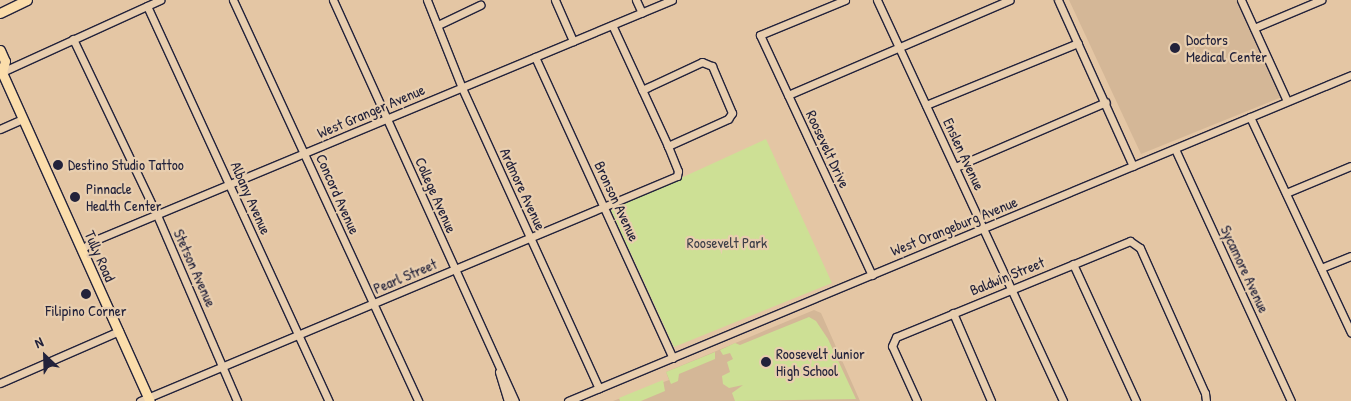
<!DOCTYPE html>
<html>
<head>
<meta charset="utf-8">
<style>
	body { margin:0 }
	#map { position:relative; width:1351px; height:401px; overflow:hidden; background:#e4c6a4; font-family:"Patrick Hand",sans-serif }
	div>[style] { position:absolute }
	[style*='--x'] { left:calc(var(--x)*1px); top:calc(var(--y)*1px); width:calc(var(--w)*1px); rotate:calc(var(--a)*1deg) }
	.built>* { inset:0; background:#d4b797 }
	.green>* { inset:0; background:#cde095 }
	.roads { filter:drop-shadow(1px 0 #22223b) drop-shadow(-1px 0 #22223b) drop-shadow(0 1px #22223b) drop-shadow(0 -1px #22223b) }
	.minor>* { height:7px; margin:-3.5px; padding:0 3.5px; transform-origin:3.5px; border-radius:3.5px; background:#e8ceaf }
	.major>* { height:9px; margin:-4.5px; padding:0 4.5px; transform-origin:4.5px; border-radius:4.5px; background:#fbddab }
	.dots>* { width:14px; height:14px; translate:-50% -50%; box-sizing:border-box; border:2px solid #e8ceaf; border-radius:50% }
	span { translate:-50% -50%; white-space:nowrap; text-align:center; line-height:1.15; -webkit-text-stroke:4.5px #e8ceaf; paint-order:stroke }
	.poi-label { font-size:15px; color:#22223b }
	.left { translate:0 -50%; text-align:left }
	.street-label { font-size:15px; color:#22223b }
	.park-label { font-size:15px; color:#3c3e48 }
	.north { position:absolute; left:20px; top:331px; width:50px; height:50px; -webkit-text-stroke:4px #e8ceaf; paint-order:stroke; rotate:336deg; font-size:14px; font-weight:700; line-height:20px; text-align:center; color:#22223b }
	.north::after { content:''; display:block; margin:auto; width:18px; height:22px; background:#22223b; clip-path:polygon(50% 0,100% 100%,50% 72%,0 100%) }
</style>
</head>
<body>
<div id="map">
	<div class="built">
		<i style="clip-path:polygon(1069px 0,1236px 0,1282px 97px,1141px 154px)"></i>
		<i style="clip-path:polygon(814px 310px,821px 313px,860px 401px,613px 401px,669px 380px,666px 372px)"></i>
	</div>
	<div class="green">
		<i style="clip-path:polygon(766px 139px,832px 283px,674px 347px,611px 210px)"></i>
		<i style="clip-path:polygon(809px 317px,816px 321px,828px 339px,856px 399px,735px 401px,732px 393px,743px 385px,729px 388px,723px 384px,722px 376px,730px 372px,727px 362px,733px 359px,730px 353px,723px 355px,720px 350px,735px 343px,740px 345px)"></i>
		<i style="clip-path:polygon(715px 352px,715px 359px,679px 374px,678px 381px,671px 384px,666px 372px)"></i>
		<i style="clip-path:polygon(663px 380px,665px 391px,641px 401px,620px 401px,619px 398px)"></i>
	</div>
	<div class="roads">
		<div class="minor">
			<i style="--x:233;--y:0;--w:442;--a:65.2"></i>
			<i style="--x:333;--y:0;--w:440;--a:65.6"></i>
			<i style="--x:427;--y:0;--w:95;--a:68.3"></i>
			<i style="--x:462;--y:88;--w:330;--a:65.5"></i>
			<i style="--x:555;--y:0;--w:45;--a:66.3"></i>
			<i style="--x:636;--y:0;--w:14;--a:65"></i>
			<i style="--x:845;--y:0;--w:92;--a:157.6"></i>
			<i style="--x:760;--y:35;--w:265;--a:65"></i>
			<i style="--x:877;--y:0;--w:442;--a:65.1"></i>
			<i style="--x:1058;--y:0;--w:182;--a:65.7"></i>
			<i style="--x:1241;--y:0;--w:111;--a:65.5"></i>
			<i style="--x:147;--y:6;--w:435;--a:65.3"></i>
			<i style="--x:438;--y:25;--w:47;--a:-25.5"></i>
			<i style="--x:1254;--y:28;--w:73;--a:-22.7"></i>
			<i style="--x:73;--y:39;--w:195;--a:64.5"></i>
			<i style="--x:157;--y:215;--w:202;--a:66.7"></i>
			<i style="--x:535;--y:57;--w:331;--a:65.4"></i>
			<i style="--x:2;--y:72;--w:174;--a:-24.5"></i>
			<i style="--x:642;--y:90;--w:66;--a:-25"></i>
			<i style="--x:702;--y:62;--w:11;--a:22"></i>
			<i style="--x:712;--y:66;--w:51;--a:66.9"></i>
			<i style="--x:732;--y:113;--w:7;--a:124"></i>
			<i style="--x:728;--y:119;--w:66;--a:155.8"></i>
			<i style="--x:788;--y:95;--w:241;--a:-23.2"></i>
			<i style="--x:926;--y:105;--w:164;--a:-22.2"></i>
			<i style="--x:1250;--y:117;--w:238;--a:64.9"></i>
			<i style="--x:0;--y:129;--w:24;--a:-24"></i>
			<i style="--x:1175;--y:149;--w:277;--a:65.3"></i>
			<i style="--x:955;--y:167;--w:164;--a:-23.3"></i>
			<i style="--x:1286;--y:193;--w:70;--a:-22.6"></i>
			<i style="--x:82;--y:249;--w:14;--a:-36"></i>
			<i style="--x:93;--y:241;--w:627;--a:-22.6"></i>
			<i style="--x:1073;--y:264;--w:151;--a:65.3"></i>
			<i style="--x:1321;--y:268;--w:32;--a:-22"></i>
			<i style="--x:953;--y:313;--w:96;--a:66.6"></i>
			<i style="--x:499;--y:372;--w:30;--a:73"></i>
			<i style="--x:0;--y:383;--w:130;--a:-23.6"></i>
			<i style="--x:140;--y:401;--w:582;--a:-22.73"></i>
			<i style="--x:677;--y:176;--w:5;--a:-79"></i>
			<i style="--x:678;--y:171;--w:27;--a:-112"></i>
			<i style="--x:668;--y:146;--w:133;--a:-114.8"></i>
			<i style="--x:568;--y:401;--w:848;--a:-22.6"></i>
			<i style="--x:917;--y:401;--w:60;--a:-114.4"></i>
			<i style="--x:892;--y:346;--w:10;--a:-66"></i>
			<i style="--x:896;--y:337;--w:253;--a:-22.3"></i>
			<i style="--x:1130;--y:241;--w:12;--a:35"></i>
			<i style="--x:1140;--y:248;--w:159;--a:65.9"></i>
			<i style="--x:1205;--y:393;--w:8;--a:83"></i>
		</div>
		<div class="major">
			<i style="--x:0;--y:13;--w:30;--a:-26"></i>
			<i style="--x:0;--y:50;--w:12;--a:66"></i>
			<i style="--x:5;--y:61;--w:11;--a:105"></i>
			<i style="--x:0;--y:68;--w:365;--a:65.8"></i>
		</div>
	</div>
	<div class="dots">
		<i style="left:1175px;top:48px;background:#22223b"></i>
		<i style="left:58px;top:165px;background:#22223b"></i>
		<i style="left:75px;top:197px;background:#22223b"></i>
		<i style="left:86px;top:294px;background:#22223b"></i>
		<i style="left:766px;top:362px;background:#22223b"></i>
	</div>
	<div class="poi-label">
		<span class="left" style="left:1186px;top:48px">Doctors<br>Medical Center</span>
		<span class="left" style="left:68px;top:165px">Destino Studio Tattoo</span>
		<span class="left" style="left:86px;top:197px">Pinnacle<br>Health Center</span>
		<span style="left:86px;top:311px">Filipino Corner</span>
		<span class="left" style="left:776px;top:362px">Roosevelt Junior<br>High School</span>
	</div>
	<div class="street-label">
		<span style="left:371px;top:111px;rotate:-23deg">West Granger Avenue</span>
		<span style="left:828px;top:149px;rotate:65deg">Roosevelt Drive</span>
		<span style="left:964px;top:154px;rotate:65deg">Enslen Avenue</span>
		<span style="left:523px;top:189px;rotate:65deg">Ardmore Avenue</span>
		<span style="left:338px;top:194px;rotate:66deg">Concord Avenue</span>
		<span style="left:436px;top:195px;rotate:66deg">College Avenue</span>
		<span style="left:251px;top:198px;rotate:66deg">Albany Avenue</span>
		<span style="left:617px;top:201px;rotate:65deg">Bronson Avenue</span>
		<span style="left:954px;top:226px;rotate:-22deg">West Orangeburg Avenue</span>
		<span style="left:100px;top:256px;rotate:66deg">Tully Road</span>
		<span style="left:195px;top:268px;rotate:66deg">Stetson Avenue</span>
		<span style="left:1245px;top:269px;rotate:65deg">Sycamore Avenue</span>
		<span style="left:405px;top:276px;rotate:-23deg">Pearl Street</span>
		<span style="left:1007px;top:276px;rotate:-22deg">Baldwin Street</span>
	</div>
	<div class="park-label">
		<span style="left:727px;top:243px">Roosevelt Park</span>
	</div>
	<div class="north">N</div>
</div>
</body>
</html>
